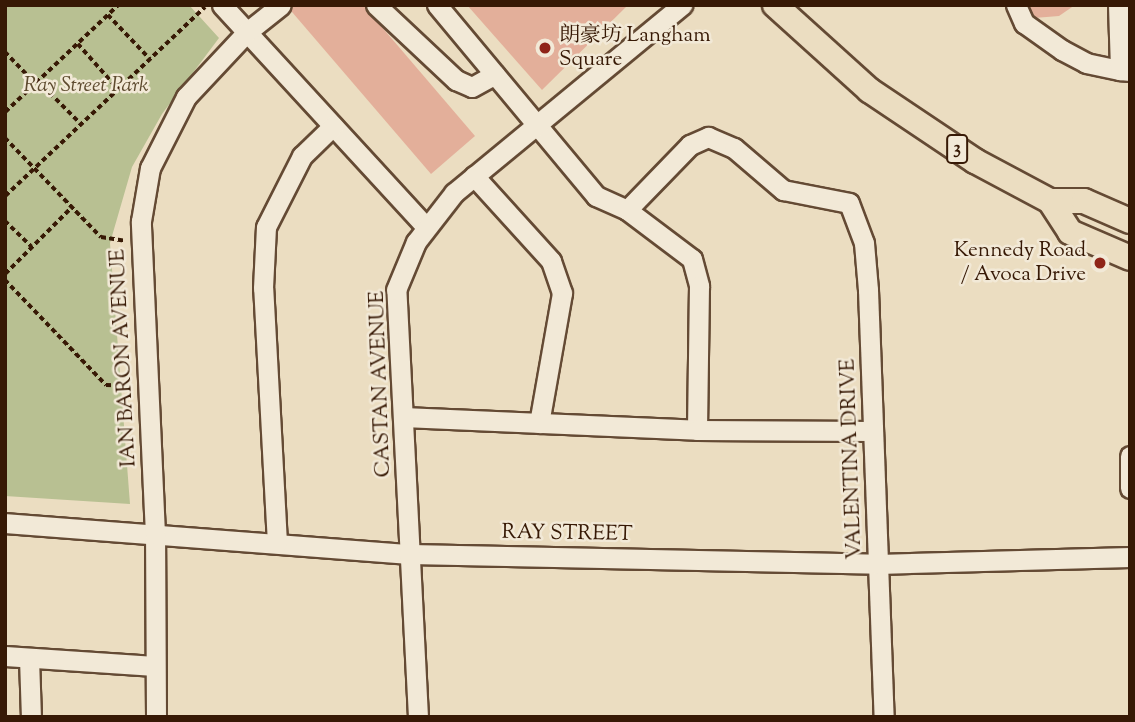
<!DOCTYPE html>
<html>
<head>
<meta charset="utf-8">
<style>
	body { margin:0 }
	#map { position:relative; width:1135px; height:722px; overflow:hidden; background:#ebddc1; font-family:"Sorts Mill Goudy","Noto Serif SC",serif }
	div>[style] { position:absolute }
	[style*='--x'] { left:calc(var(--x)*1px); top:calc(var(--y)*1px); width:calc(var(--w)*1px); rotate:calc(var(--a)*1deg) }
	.green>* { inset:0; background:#b8c092 }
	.building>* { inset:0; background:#e3af9a }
	.path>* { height:3.5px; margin-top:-1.75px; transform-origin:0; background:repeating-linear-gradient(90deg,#371905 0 5px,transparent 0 8.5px) }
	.roads { filter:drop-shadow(2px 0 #644a34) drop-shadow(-2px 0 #644a34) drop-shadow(0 2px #644a34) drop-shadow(0 -2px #644a34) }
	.minor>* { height:19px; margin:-9.5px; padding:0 9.5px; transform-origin:9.5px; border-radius:9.5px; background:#f2e9d7 }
	.major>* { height:24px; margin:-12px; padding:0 12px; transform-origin:12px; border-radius:12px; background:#ebddc1 }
	.dots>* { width:19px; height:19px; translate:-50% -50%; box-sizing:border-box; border:4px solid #f2e9d7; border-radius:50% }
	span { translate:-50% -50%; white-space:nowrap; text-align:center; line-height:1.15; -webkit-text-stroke:5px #f2e9d7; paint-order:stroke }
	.shield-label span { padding:2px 5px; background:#f2e9d7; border:2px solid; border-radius:5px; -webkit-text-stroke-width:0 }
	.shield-label { font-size:19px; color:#371905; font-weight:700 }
	.poi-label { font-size:21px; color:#371905 }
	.left { translate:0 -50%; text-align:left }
	.right { translate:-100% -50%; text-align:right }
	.park-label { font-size:21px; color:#5e4b2f; font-style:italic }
	.street-label { font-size:21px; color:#371905 }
	.frame { position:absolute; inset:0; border:7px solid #371905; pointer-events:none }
</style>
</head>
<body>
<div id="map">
	<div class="green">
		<i style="clip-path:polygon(5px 5px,189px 5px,219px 38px,162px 114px,132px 167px,110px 243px,130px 504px,5px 496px)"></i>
	</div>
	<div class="building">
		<i style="clip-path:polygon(286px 5px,363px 5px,475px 136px,431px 174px)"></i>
		<i style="clip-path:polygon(467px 5px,628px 5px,542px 90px)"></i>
		<i style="clip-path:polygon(1028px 5px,1075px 5px,1059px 16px,1034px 18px)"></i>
	</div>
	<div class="path">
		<i style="--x:108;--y:15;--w:61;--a:46.3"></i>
		<i style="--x:78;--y:44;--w:60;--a:48.4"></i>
		<i style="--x:5;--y:52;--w:43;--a:45.9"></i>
		<i style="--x:38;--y:81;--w:61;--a:45"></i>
		<i style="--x:5;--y:112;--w:156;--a:-43.4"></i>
		<i style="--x:5;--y:138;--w:138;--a:45.9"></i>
		<i style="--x:101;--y:237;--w:24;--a:9"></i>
		<i style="--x:5;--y:196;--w:275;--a:-43.4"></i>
		<i style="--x:5;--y:221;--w:37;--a:44"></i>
		<i style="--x:5;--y:274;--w:95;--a:-45"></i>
		<i style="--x:5;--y:280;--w:146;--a:46.1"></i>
		<i style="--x:106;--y:385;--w:24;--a:2"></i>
	</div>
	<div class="roads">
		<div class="minor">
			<i style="--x:222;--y:5;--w:301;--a:47.4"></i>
			<i style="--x:376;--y:5;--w:110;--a:43.2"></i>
			<i style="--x:456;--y:80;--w:17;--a:24"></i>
			<i style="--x:472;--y:87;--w:26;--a:-29"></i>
			<i style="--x:437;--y:5;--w:249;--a:50.2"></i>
			<i style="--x:596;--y:196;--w:34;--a:24"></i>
			<i style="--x:627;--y:210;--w:81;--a:37"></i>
			<i style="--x:692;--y:259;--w:28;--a:75"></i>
			<i style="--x:699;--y:286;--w:144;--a:90.8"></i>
			<i style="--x:1016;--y:5;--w:20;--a:66"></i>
			<i style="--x:1024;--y:23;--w:47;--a:35.4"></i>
			<i style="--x:1062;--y:50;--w:27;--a:28"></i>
			<i style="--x:1086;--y:63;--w:35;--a:12"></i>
			<i style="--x:1118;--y:5;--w:65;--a:88.2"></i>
			<i style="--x:1120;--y:70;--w:10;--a:6"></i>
			<i style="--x:474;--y:176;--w:115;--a:47.8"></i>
			<i style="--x:551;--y:261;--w:34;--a:71"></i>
			<i style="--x:562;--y:293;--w:132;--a:100"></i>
			<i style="--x:627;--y:210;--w:91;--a:-45.9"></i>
			<i style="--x:690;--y:145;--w:20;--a:-24"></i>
			<i style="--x:708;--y:137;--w:28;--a:23"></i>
			<i style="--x:734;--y:148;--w:65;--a:40.6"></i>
			<i style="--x:783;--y:190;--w:67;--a:11.1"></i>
			<i style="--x:849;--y:203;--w:43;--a:69.4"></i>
			<i style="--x:864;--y:243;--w:47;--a:85.1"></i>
			<i style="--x:868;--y:290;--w:427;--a:87.9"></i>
			<i style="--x:403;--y:417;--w:294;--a:2.5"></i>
			<i style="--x:697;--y:430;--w:176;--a:0.3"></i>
			<i style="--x:1130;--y:456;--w:32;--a:90"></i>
			<i style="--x:5;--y:523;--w:406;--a:4.4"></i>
			<i style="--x:410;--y:554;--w:468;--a:1.2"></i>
			<i style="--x:878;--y:564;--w:252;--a:-1.6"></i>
			<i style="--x:277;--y:543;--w:255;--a:-93.1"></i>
			<i style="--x:263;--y:288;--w:61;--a:-87.2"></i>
			<i style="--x:266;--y:227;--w:80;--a:-63.1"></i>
			<i style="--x:302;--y:156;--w:43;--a:-44.1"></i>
			<i style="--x:5;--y:656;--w:150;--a:3.8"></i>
			<i style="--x:29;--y:658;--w:59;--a:88.1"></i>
			<i style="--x:156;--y:717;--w:183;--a:-90.3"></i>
			<i style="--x:155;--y:534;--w:313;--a:-92.6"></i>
			<i style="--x:141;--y:221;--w:54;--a:-80.4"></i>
			<i style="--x:150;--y:168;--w:80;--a:-63.1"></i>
			<i style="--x:186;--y:97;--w:89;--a:-46.8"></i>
			<i style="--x:247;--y:32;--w:43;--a:-38.5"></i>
			<i style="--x:418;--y:717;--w:428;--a:-92.9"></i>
			<i style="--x:396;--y:290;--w:52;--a:-67.4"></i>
			<i style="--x:416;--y:242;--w:62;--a:-52.2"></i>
			<i style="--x:454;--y:193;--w:296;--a:-39.5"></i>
		</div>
		<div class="major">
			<i style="--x:775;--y:5;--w:127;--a:42.1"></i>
			<i style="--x:869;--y:90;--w:128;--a:33.8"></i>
			<i style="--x:975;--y:161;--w:85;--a:28.1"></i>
			<i style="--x:1050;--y:201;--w:34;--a:0"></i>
			<i style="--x:1084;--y:201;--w:50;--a:23.5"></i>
			<i style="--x:1050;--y:201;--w:37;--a:57"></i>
			<i style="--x:1070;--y:232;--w:65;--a:23.4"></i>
		</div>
	</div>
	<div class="dots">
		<i style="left:545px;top:48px;background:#8f2418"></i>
		<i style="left:1100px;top:263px;background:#8f2418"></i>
	</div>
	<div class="shield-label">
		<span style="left:957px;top:149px">3</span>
	</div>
	<div class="poi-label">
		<span class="left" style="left:559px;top:48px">朗豪坊 Langham<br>Square</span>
		<span class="right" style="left:1086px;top:263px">Kennedy Road<br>/ Avoca Drive</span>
	</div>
	<div class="park-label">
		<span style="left:86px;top:86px">Ray Street Park</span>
	</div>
	<div class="street-label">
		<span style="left:124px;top:358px;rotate:-93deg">IAN BARON AVENUE</span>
		<span style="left:381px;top:384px;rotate:-92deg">CASTAN AVENUE</span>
		<span style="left:852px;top:459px;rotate:-92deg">VALENTINA DRIVE</span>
		<span style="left:567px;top:534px;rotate:1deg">RAY STREET</span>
	</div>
	<div class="frame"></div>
</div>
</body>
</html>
